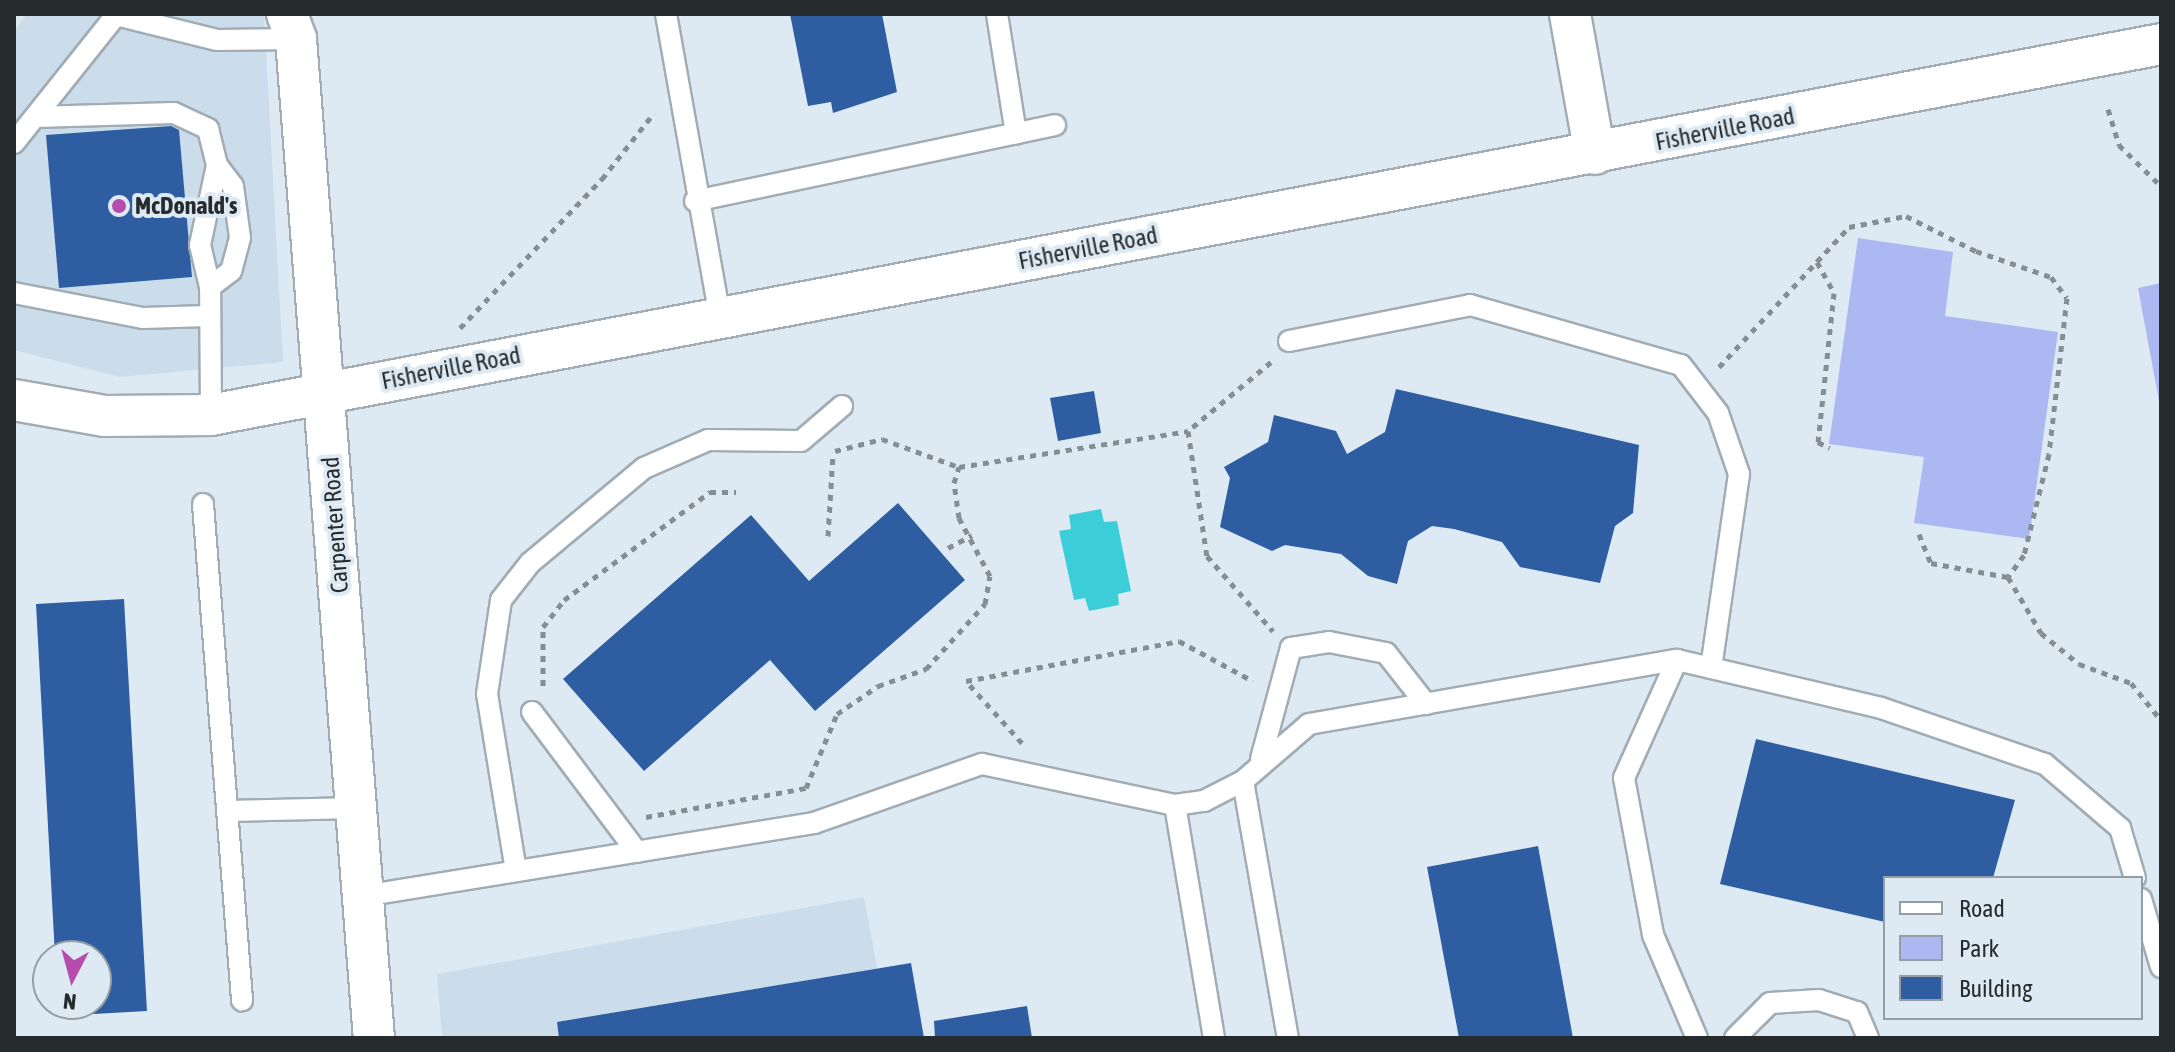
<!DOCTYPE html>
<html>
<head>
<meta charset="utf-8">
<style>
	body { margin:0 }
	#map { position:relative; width:2175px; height:1052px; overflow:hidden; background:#deeaf3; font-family:"Asap Condensed",sans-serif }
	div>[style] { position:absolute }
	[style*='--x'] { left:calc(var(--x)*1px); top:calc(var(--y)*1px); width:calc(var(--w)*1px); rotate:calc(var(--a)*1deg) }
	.built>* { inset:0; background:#cbddeb }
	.green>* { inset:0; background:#acb8f2 }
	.water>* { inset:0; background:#3bced9 }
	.building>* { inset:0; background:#2e5ea1 }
	.path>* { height:5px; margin-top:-2.5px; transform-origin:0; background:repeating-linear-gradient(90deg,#858e94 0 6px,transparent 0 12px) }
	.roads { filter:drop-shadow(2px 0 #a1acb4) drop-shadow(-2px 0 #a1acb4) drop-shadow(0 2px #a1acb4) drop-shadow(0 -2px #a1acb4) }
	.service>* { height:20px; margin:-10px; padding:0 10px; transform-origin:10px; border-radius:10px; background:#fff }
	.minor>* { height:40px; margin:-20px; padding:0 20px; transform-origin:20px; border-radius:20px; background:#fff }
	.dots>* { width:22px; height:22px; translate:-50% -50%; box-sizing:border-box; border:4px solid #deeaf3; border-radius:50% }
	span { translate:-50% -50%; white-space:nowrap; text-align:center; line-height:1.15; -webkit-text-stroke:8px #deeaf3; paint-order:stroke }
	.street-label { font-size:24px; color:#262b2e }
	.poi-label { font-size:24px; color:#262b2e; font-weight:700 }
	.left { translate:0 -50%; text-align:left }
	.frame { position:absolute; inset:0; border:16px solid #262b2e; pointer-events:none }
	.legend { position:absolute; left:1883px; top:876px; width:260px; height:144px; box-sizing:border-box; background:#deeaf3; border:2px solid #949ea4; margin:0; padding:10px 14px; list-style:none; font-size:24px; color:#262b2e }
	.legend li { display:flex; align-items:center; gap:16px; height:40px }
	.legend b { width:40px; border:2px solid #949ea4 }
	.north { position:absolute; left:32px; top:940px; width:80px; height:80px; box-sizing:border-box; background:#deeaf3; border:2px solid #949ea4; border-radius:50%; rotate:186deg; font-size:22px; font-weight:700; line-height:32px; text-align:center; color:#262b2e }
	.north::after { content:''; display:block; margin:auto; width:28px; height:36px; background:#b64cae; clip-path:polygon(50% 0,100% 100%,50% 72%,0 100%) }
</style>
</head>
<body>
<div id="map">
	<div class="built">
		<i style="clip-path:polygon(27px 14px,264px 14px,283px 362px,120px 377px,14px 350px,14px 31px)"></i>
		<i style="clip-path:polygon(864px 897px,890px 1038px,442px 1038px,437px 974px)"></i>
	</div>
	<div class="green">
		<i style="clip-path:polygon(1858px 238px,1953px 252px,1945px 316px,2058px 332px,2029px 539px,1914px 523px,1924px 457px,1829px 444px)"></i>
		<i style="clip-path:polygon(2161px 283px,2161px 412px,2138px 288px)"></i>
	</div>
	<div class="water">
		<i style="clip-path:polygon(1101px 509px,1104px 522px,1117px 521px,1131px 591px,1118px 594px,1119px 605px,1089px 611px,1085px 598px,1074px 600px,1059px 531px,1071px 529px,1069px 515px)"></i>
	</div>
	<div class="building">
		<i style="clip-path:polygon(790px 14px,882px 14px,897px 92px,833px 113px,831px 102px,808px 106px)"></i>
		<i style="clip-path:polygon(171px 126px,179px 130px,192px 277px,59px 288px,46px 135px)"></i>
		<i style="clip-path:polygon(1396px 389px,1639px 445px,1633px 513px,1615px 526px,1600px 583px,1520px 567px,1502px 542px,1454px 529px,1432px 526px,1408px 541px,1397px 584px,1368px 576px,1341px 554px,1285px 545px,1272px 551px,1220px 527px,1230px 478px,1224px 467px,1268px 442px,1274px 415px,1336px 431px,1347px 454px,1385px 432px)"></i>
		<i style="clip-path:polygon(1094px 391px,1101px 433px,1058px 441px,1050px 398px)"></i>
		<i style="clip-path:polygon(898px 503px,965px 580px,815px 711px,770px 660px,644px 771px,563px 679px,751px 515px,809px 581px)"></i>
		<i style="clip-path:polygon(124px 599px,147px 1011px,58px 1016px,57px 1004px,96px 1004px,96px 956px,55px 956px,36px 604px)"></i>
		<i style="clip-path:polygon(1756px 739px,2015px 800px,1993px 878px,1885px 878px,1885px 922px,1720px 884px)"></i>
		<i style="clip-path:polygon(1538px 846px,1573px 1038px,1459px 1038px,1427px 867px)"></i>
		<i style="clip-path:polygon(911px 963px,924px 1038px,559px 1038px,557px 1022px)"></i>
		<i style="clip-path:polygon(1027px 1006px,1032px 1038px,935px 1038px,934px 1021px)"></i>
	</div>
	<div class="path">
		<i style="--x:2108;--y:109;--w:38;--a:73"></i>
		<i style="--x:2119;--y:145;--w:59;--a:44.3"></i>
		<i style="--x:1817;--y:262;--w:35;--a:61"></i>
		<i style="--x:1834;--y:293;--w:150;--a:96.1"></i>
		<i style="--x:1818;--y:442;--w:13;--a:27"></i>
		<i style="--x:460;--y:328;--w:206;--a:-46.4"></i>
		<i style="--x:602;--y:179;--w:84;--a:-51.8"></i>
		<i style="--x:1271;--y:362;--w:108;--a:140.3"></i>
		<i style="--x:1188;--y:431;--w:126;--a:81.4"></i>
		<i style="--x:1207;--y:556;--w:100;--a:48.7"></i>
		<i style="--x:1719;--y:367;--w:191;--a:-47.1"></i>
		<i style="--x:1849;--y:227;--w:58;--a:-10.9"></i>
		<i style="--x:1906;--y:216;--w:78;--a:26.6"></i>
		<i style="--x:1976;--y:251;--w:79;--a:19.1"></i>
		<i style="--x:2051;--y:277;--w:26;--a:53"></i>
		<i style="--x:2067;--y:298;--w:157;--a:96.6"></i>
		<i style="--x:2049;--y:454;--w:104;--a:103.9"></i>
		<i style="--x:2024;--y:555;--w:27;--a:126"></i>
		<i style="--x:2008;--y:577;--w:65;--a:59.5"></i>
		<i style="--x:2041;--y:633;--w:49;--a:39.2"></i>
		<i style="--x:2079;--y:664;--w:55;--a:20.1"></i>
		<i style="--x:2131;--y:683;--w:48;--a:51"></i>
		<i style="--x:835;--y:451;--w:49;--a:-14.3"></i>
		<i style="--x:882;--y:439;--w:82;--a:20"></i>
		<i style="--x:959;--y:467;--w:232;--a:-8.9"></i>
		<i style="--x:1919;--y:534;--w:31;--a:68"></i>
		<i style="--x:1931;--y:563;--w:78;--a:10.3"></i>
		<i style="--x:828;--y:536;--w:82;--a:-86.5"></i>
		<i style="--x:948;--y:548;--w:27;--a:-28"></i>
		<i style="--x:543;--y:686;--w:59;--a:-90"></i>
		<i style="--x:543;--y:627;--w:34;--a:-52"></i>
		<i style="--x:564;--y:600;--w:182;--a:-36.5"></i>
		<i style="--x:710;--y:492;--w:26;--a:0"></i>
		<i style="--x:1022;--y:743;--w:84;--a:-132.1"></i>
		<i style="--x:966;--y:681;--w:217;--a:-10.6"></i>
		<i style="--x:1179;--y:641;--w:84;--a:28.4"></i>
		<i style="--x:646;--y:817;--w:163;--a:-10.3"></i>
		<i style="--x:806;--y:788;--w:80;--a:-67.3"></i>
		<i style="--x:837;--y:714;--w:50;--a:-34.3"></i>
		<i style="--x:878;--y:686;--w:51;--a:-19.5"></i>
		<i style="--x:926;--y:669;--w:88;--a:-47.8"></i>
		<i style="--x:985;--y:604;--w:28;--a:-80"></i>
		<i style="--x:990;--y:576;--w:66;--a:-118.1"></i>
		<i style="--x:959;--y:518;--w:35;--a:-98"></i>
		<i style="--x:954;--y:483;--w:17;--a:-73"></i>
	</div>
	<div class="roads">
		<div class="service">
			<i style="--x:666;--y:14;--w:308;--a:79.9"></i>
			<i style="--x:997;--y:14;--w:121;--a:81"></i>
			<i style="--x:35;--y:117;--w:139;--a:-1.6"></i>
			<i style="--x:174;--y:113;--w:38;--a:25"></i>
			<i style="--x:208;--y:129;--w:37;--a:76"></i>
			<i style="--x:217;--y:165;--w:26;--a:53"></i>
			<i style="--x:233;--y:186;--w:52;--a:82.3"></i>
			<i style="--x:240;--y:238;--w:34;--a:105"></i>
			<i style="--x:231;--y:271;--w:26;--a:143"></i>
			<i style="--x:14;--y:143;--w:164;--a:-51.4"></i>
			<i style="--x:116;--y:15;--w:104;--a:13.9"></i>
			<i style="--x:217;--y:40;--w:79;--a:-0.7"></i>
			<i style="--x:695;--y:201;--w:368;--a:-11.9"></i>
			<i style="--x:14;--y:293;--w:131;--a:11"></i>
			<i style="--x:143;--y:318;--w:64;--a:-1.8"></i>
			<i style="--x:1289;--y:341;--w:185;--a:-11.2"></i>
			<i style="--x:1470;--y:305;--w:219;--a:15.9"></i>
			<i style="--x:1681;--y:365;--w:61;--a:52.4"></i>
			<i style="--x:1718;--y:413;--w:65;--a:71"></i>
			<i style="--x:1739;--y:474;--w:196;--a:98.2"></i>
			<i style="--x:211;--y:415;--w:128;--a:-90.4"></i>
			<i style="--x:210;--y:287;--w:43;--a:-103.4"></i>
			<i style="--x:200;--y:245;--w:82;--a:-78"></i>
			<i style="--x:203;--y:504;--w:498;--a:85.5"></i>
			<i style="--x:1677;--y:660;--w:129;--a:114.2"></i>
			<i style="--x:1624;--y:778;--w:160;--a:79.5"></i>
			<i style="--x:1653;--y:935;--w:112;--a:66.9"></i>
			<i style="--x:532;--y:712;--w:175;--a:53.1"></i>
			<i style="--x:1261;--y:759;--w:115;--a:-74.9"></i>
			<i style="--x:1291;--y:648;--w:38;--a:-9"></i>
			<i style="--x:1329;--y:642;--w:58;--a:10.9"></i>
			<i style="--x:1386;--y:653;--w:65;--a:51.9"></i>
			<i style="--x:1243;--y:781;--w:261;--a:80.1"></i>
			<i style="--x:1175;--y:805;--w:236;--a:80.5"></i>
			<i style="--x:227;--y:811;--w:129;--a:-1.3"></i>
			<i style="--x:516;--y:871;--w:179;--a:-99.3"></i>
			<i style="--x:487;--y:694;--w:95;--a:-81.5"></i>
			<i style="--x:501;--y:600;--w:47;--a:-51.9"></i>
			<i style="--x:530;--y:563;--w:148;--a:-39.8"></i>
			<i style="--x:644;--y:468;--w:70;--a:-23.6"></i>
			<i style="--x:708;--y:440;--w:93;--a:0.6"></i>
			<i style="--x:801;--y:441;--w:54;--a:-40.5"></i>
			<i style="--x:363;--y:896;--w:457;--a:-9.2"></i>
			<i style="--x:814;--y:823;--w:178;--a:-19.4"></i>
			<i style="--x:982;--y:764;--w:197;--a:12"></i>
			<i style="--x:1175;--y:805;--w:29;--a:-8"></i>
			<i style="--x:1204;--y:801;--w:44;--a:-27.1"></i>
			<i style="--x:1243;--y:781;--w:87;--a:-40.8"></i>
			<i style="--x:1309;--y:724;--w:374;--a:-9.9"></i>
			<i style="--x:1677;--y:660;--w:210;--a:13.2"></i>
			<i style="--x:1881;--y:708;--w:173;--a:18.9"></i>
			<i style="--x:2045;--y:764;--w:99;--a:40.5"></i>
			<i style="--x:2120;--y:828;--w:52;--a:73.3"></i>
			<i style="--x:2141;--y:899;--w:71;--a:73.6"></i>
			<i style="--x:1735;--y:1038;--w:49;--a:-45"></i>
			<i style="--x:1770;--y:1003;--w:49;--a:-3.5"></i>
			<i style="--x:1819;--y:1000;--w:40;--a:18"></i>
			<i style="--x:1857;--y:1012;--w:28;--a:67"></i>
		</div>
		<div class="minor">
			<i style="--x:287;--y:14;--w:27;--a:70"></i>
			<i style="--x:296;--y:39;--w:1002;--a:85.54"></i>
			<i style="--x:1570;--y:14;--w:142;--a:79.9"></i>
			<i style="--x:14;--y:400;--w:92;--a:10"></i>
			<i style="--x:105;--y:416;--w:106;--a:-0.5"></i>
			<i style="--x:211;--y:415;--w:1985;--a:-10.77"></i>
		</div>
	</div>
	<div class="dots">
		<i style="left:119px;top:206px;background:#b64cae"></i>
	</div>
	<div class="street-label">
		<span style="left:1725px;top:129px;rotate:-11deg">Fisherville Road</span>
		<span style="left:1088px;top:248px;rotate:-11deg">Fisherville Road</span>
		<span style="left:451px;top:368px;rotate:-11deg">Fisherville Road</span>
		<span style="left:335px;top:525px;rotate:-94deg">Carpenter Road</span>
	</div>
	<div class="poi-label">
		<span class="left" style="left:135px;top:206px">McDonald's</span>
	</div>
	<div class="frame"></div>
	<ul class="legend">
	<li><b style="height:10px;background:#fff"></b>Road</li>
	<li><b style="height:22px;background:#acb8f2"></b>Park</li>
	<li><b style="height:22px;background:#2e5ea1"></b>Building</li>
	</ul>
	<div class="north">N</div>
</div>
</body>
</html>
